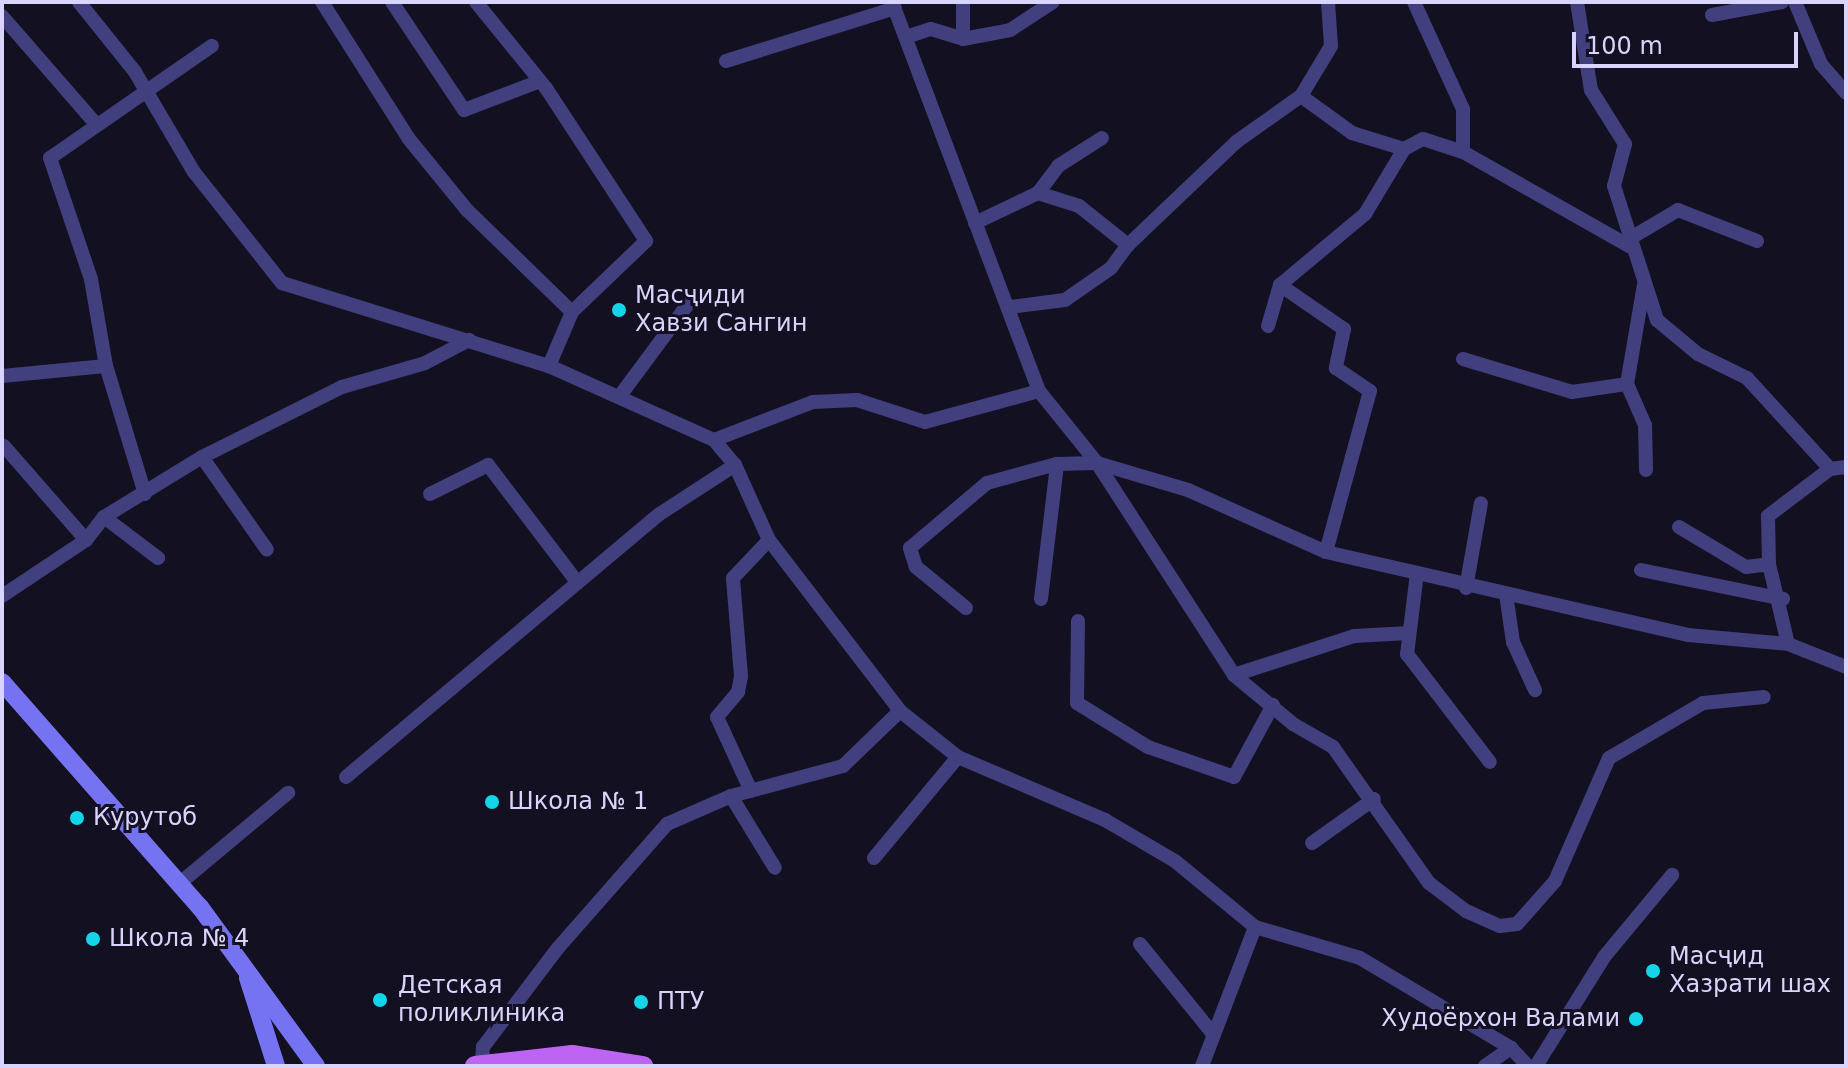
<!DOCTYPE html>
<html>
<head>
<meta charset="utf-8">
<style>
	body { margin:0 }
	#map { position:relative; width:1848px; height:1068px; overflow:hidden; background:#131022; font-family:"DejaVu Sans",sans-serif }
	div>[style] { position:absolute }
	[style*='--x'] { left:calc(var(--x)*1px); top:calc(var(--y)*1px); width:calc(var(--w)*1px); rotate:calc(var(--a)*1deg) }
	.street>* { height:14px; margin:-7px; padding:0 7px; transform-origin:7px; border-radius:7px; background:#413f7d }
	.secondary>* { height:18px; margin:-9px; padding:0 9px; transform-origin:9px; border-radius:9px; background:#7673f3 }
	.primary>* { height:20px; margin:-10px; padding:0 10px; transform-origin:10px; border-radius:10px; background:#bd65f2 }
	.dots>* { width:22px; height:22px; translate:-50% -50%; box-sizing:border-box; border:4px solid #131022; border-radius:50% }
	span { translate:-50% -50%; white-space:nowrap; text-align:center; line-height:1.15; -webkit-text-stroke:6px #131022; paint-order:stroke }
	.poi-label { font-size:24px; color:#d9d4fb }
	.left { translate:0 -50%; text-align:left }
	.right { translate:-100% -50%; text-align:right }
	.frame { position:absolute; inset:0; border:4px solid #d9d4fb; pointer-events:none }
	.scale { position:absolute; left:1572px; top:32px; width:226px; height:36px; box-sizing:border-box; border:4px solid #d9d4fb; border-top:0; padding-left:10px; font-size:24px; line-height:28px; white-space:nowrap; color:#d9d4fb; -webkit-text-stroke:6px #131022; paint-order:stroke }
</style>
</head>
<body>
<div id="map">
	<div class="street">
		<i style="--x:79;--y:2;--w:90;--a:51.3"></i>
		<i style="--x:135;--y:72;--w:116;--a:59.5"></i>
		<i style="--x:194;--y:172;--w:142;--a:51.6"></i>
		<i style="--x:282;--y:283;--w:280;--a:17.3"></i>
		<i style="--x:549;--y:366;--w:181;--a:24.2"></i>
		<i style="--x:714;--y:440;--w:33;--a:50"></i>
		<i style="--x:735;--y:465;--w:82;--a:65.6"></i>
		<i style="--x:769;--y:540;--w:215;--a:52.5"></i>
		<i style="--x:900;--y:711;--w:74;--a:38.4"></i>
		<i style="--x:958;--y:757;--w:160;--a:23.2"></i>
		<i style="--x:1105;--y:820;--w:81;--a:30.4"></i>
		<i style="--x:1175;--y:861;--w:104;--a:39.5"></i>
		<i style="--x:1255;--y:927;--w:109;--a:16.4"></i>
		<i style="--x:1360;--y:958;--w:176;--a:30.8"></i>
		<i style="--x:1511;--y:1048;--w:25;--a:47"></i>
		<i style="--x:322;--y:2;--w:162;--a:57.6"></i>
		<i style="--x:409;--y:139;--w:92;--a:50.8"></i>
		<i style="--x:467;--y:210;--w:146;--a:44.2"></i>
		<i style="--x:392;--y:2;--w:130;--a:56.3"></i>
		<i style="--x:464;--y:110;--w:76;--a:-20.8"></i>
		<i style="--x:476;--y:2;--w:111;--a:50.9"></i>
		<i style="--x:546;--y:88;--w:183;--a:56.8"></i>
		<i style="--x:646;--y:241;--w:103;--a:136.2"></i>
		<i style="--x:572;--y:312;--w:59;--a:113.1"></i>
		<i style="--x:892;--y:2;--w:416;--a:69.3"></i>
		<i style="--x:1039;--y:391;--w:92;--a:51.1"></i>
		<i style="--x:1097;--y:463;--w:252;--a:57.1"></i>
		<i style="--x:1234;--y:675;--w:77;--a:39.7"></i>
		<i style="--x:1293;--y:724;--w:46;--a:29.9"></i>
		<i style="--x:1333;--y:747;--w:166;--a:54.8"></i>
		<i style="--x:1429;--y:883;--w:46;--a:37.1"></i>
		<i style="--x:1466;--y:911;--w:37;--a:24"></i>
		<i style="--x:1500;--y:926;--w:17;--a:-7"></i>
		<i style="--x:1517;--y:924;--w:57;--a:-48.5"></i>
		<i style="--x:1555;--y:881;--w:134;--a:-66.3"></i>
		<i style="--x:1609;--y:758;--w:109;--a:-30.3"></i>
		<i style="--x:1703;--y:703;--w:61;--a:-5.6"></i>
		<i style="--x:963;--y:2;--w:37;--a:90"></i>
		<i style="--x:1414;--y:2;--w:118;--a:65.4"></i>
		<i style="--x:1463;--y:109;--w:43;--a:90"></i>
		<i style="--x:1577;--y:2;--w:89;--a:81"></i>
		<i style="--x:1591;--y:90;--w:64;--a:57.8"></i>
		<i style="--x:1625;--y:144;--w:43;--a:104.7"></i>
		<i style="--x:1614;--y:186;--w:141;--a:72.2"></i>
		<i style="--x:1657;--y:320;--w:53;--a:39.7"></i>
		<i style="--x:1698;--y:354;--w:55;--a:26.1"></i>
		<i style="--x:1747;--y:378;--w:123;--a:47.6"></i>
		<i style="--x:1795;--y:2;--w:67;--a:67.2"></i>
		<i style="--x:1821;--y:64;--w:38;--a:49"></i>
		<i style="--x:1712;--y:15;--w:71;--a:-10.5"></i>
		<i style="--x:2;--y:16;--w:143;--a:49"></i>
		<i style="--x:906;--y:37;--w:26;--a:-18"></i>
		<i style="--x:931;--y:29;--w:34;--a:17"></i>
		<i style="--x:963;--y:39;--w:48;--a:-10.8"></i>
		<i style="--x:1010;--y:30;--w:51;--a:-33.1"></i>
		<i style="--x:726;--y:61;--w:177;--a:-17.4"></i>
		<i style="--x:1301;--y:96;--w:63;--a:36"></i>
		<i style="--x:1352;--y:133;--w:54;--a:17.1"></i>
		<i style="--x:1038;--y:193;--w:34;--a:-53"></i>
		<i style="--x:1058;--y:166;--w:52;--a:-32.5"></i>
		<i style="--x:975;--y:223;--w:70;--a:-25.5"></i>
		<i style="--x:1038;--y:193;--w:43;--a:17.6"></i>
		<i style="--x:1079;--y:206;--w:63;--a:38.5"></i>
		<i style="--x:1128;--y:245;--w:149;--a:-43.6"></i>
		<i style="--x:1236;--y:142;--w:80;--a:-35.3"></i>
		<i style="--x:1301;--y:96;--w:58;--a:-59"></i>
		<i style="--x:1331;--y:46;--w:44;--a:-93.9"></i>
		<i style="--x:1629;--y:239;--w:57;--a:-30.6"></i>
		<i style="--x:1678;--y:210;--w:85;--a:21.4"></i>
		<i style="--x:1280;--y:285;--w:78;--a:34.5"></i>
		<i style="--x:1344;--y:329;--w:40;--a:102"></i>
		<i style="--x:1336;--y:368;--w:41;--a:34.1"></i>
		<i style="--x:1370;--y:391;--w:167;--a:105.3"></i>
		<i style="--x:1010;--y:307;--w:55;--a:-7.3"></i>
		<i style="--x:1065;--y:300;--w:56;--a:-34.8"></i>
		<i style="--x:1111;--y:268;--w:29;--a:-54"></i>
		<i style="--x:1268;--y:326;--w:43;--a:-73.7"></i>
		<i style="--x:1280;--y:285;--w:111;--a:-39.9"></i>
		<i style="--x:1365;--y:214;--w:76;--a:-59"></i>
		<i style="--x:1404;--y:149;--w:21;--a:-28"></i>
		<i style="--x:1423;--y:139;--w:42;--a:18"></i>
		<i style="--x:1463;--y:152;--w:191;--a:29.5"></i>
		<i style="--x:1463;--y:359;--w:114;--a:16.8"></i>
		<i style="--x:1572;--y:392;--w:56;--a:-8.3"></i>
		<i style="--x:1627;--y:384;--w:100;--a:-80.3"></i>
		<i style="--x:2;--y:376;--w:104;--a:-5.5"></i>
		<i style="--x:1627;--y:384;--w:45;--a:66.3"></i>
		<i style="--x:1645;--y:425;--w:45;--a:88.7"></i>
		<i style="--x:619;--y:397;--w:126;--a:-53.4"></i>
		<i style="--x:714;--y:440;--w:106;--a:-21"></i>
		<i style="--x:813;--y:402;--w:44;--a:-2.6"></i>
		<i style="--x:857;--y:400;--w:71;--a:17.9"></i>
		<i style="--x:925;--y:422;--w:118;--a:-15.2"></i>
		<i style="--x:4;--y:446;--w:125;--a:48.9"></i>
		<i style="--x:202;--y:457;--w:113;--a:55"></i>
		<i style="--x:145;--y:494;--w:134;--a:-106.9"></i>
		<i style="--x:106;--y:366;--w:88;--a:-99.8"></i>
		<i style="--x:91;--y:279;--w:128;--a:-108.7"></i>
		<i style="--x:50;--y:158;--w:197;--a:-34.7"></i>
		<i style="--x:430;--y:494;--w:65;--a:-26.6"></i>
		<i style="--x:488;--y:465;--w:148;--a:52.7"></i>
		<i style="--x:104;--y:517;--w:68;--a:37.2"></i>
		<i style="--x:1679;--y:527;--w:78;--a:30.8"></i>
		<i style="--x:1746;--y:567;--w:23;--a:-7"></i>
		<i style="--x:1641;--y:570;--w:145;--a:11.5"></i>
		<i style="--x:1417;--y:573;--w:82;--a:97"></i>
		<i style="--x:1407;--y:654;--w:136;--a:52.5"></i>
		<i style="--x:1466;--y:588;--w:86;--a:-80"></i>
		<i style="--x:1506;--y:594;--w:49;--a:81.7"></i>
		<i style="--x:1513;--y:642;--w:53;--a:65.4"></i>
		<i style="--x:2;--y:596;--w:101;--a:-33.7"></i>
		<i style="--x:86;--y:540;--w:29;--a:-52"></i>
		<i style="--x:104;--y:517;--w:115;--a:-31.5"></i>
		<i style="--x:202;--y:457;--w:157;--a:-26.6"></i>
		<i style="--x:342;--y:387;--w:86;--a:-16.1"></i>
		<i style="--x:425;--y:363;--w:50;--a:-27.6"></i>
		<i style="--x:1041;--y:599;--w:136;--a:-83.2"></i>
		<i style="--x:1057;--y:464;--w:40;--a:-1.4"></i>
		<i style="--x:1097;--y:463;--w:95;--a:16.5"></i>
		<i style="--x:1188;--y:490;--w:151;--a:24.2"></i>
		<i style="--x:1326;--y:552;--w:371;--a:12.9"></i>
		<i style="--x:1688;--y:635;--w:100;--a:5.1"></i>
		<i style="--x:1788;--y:644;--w:62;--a:21.6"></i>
		<i style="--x:966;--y:608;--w:65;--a:-140.6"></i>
		<i style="--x:916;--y:567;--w:20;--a:-108"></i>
		<i style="--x:910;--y:548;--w:101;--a:-40.2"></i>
		<i style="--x:987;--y:483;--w:73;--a:-15.2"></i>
		<i style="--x:1078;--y:621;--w:82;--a:90.7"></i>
		<i style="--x:1077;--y:703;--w:84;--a:31.8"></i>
		<i style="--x:1148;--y:747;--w:91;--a:19.2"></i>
		<i style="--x:1234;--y:777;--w:82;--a:-61.6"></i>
		<i style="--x:1788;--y:644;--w:82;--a:-103.4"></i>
		<i style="--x:1769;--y:564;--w:48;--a:-91.2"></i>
		<i style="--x:1768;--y:516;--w:78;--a:-37.2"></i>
		<i style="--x:1830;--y:469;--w:16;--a:-7"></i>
		<i style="--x:1234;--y:675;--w:126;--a:-18"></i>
		<i style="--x:1354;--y:636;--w:55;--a:-3.1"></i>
		<i style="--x:346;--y:777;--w:407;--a:-40"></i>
		<i style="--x:658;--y:515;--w:92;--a:-33"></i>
		<i style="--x:751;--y:791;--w:81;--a:-114.7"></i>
		<i style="--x:717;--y:717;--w:33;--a:-50"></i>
		<i style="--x:738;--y:692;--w:16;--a:-79"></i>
		<i style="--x:741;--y:676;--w:98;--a:-94.7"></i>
		<i style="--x:733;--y:578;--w:52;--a:-46.5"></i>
		<i style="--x:731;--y:796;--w:84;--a:58.6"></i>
		<i style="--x:1312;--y:843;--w:76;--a:-35.4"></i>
		<i style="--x:874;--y:858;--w:131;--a:-50.3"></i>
		<i style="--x:180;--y:883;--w:141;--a:-39.8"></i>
		<i style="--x:1140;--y:944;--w:117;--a:50.9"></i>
		<i style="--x:482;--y:1064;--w:17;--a:-87"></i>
		<i style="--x:483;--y:1047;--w:124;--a:-52.9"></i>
		<i style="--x:558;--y:948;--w:165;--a:-48.7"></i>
		<i style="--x:667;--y:824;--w:70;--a:-23.6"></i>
		<i style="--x:731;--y:796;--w:116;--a:-15"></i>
		<i style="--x:843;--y:766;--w:79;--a:-44"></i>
		<i style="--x:1202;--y:1066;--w:149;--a:-69.1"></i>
		<i style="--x:1485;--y:1066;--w:32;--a:-35"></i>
		<i style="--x:1536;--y:1066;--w:128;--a:-58"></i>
		<i style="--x:1604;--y:957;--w:107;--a:-50.3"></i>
	</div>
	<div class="secondary">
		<i style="--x:2;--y:682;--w:300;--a:48.7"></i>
		<i style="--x:200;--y:907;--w:197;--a:53.9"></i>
		<i style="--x:248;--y:978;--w:92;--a:72.3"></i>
	</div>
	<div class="primary">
		<i style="--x:475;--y:1066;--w:98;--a:-6.5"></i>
		<i style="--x:572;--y:1055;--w:72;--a:8.8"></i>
	</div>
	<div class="dots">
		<i style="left:619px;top:310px;background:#13d4e9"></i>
		<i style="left:492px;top:802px;background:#13d4e9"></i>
		<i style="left:77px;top:818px;background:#13d4e9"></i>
		<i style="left:93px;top:939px;background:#13d4e9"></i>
		<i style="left:1653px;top:971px;background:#13d4e9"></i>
		<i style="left:380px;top:1000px;background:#13d4e9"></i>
		<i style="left:641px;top:1002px;background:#13d4e9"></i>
		<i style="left:1636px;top:1019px;background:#13d4e9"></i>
	</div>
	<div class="poi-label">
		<span class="left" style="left:635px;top:310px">Масҷиди<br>Хавзи Сангин</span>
		<span class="left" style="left:508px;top:802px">Школа № 1</span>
		<span class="left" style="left:93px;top:818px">Курутоб</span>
		<span class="left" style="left:109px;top:939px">Школа № 4</span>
		<span class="left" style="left:1669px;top:971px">Масҷид<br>Хазрати шах</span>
		<span class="left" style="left:398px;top:1000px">Детская<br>поликлиника</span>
		<span class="left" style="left:657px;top:1002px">ПТУ</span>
		<span class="right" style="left:1620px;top:1019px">Худоёрхон Валами</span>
	</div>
	<div class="frame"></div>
	<div class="scale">100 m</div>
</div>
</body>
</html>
